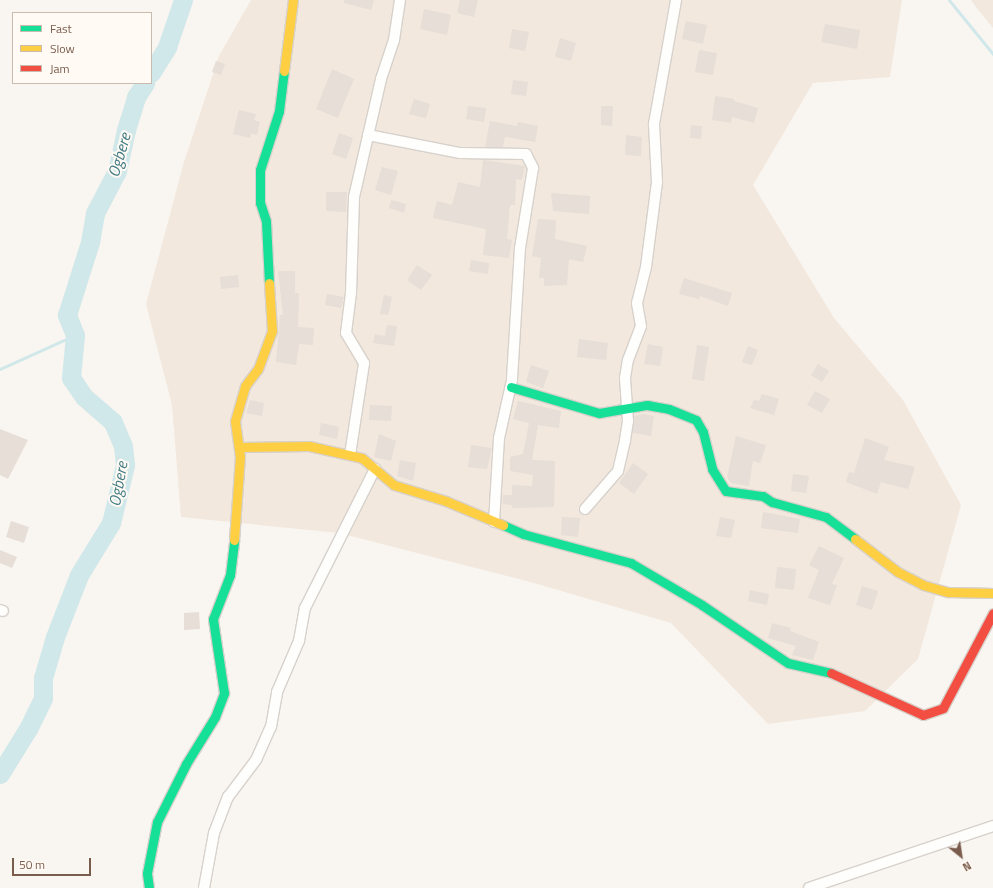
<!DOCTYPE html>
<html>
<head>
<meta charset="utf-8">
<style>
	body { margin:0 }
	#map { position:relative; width:993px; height:888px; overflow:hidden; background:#f9f5f0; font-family:"Titillium Web",sans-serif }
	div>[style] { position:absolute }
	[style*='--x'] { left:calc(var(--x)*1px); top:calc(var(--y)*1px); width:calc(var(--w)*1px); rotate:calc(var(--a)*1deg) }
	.residential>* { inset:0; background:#f2e8de }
	.stream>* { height:3px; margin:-1.5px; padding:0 1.5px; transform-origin:1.5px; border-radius:1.5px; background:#d0e8ea }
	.river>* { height:19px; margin:-9.5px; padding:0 9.5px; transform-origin:9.5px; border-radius:9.5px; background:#d0e8ea }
	.building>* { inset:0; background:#e6ded7 }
	.roads { filter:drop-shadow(1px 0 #d7d1cb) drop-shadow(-1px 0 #d7d1cb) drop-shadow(0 1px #d7d1cb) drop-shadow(0 -1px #d7d1cb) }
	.street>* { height:10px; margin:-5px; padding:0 5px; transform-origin:5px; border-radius:5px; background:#fefefd }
	.fast>* { height:9px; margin:-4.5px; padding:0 4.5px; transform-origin:4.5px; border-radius:4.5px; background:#16e098 }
	.slow>* { height:9px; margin:-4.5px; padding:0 4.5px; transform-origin:4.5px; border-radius:4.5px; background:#ffcf43 }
	.jam>* { height:9px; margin:-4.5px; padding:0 4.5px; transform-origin:4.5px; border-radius:4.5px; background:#f24e42 }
	span { translate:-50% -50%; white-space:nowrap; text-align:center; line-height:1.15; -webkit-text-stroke:4px #fffaf3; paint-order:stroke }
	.water-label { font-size:16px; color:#437c86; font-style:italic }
	.legend { position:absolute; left:12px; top:12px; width:140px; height:72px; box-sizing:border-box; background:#fffaf3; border:1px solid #cabbb1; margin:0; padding:5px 7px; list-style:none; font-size:12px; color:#7a5c4d }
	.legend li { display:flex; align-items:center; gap:8px; height:20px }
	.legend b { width:20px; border:1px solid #cabbb1 }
	.north { position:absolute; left:941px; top:836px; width:40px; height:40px; -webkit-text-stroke:3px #fffaf3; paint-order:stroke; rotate:150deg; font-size:11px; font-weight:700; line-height:16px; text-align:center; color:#7a5c4d }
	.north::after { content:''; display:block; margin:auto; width:14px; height:18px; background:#7a5c4d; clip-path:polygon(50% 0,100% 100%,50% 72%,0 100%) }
	.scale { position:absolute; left:12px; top:858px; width:79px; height:18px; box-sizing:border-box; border:2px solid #7a5c4d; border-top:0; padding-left:5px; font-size:12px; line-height:14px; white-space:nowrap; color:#7a5c4d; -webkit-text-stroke:3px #fffaf3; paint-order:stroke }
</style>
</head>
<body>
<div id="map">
	<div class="residential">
		<i style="clip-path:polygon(251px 0,902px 0,890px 77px,813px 83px,753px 185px,834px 318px,903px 400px,961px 505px,918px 659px,865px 711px,768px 724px,671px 623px,527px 581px,339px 533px,181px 517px,172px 405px,146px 304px,184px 162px,219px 56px)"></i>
		<i style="clip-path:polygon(971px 0,993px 0,993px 28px,976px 7px)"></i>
	</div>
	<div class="stream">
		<i style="--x:949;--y:0;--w:70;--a:50.8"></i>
		<i style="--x:0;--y:369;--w:82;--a:-24.4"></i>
	</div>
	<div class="river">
		<i style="--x:151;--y:73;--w:31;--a:-58"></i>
		<i style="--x:167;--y:47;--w:50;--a:-71.2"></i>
		<i style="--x:0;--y:774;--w:55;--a:-58.3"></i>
		<i style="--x:29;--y:727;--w:32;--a:-64"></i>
		<i style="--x:43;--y:698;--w:20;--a:-90"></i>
		<i style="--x:43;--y:678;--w:43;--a:-73.7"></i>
		<i style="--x:55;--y:637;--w:66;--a:-68.8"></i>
		<i style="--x:79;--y:575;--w:61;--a:-58.4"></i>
		<i style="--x:111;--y:523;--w:60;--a:-76.4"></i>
		<i style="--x:125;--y:465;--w:19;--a:-96"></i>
		<i style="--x:123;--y:446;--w:26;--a:-113"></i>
		<i style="--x:113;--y:422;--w:38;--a:-139"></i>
		<i style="--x:84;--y:397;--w:23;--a:-124"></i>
		<i style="--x:71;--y:378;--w:43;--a:-84.7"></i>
		<i style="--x:75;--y:335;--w:22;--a:-112"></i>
		<i style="--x:67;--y:315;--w:77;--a:-72.5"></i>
		<i style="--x:90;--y:242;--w:29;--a:-80"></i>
		<i style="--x:95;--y:213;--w:47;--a:-62.4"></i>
		<i style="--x:117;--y:171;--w:42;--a:-77.6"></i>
		<i style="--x:126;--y:130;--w:34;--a:-73"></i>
		<i style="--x:136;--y:97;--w:17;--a:-57"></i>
	</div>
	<div class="building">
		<i style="clip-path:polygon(344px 0,374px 0,371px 10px,344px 3px)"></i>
		<i style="clip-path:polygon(460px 0,478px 0,474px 17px,457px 13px)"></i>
		<i style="clip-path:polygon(424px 9px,451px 15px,447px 35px,420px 29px)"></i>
		<i style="clip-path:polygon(686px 21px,707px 25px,703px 44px,682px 39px)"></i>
		<i style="clip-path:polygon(825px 24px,860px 30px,857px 49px,821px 42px)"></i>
		<i style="clip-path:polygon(512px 29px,529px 32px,525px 51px,509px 48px)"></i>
		<i style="clip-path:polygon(560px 38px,576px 43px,571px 61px,555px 57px)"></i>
		<i style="clip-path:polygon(699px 50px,717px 53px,713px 75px,695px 72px)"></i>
		<i style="clip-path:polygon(216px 61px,225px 64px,221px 75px,212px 72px)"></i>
		<i style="clip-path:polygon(332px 69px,354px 79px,338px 118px,316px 109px)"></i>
		<i style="clip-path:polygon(513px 80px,528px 82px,526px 96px,511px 94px)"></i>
		<i style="clip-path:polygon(715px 96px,734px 99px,734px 101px,758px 108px,754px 123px,732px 117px,731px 123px,712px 120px)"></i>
		<i style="clip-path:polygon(414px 99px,430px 104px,426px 118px,409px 114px)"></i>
		<i style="clip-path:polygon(468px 106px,486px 108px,484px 122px,466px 119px)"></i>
		<i style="clip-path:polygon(601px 106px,613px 106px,612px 126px,601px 125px)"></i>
		<i style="clip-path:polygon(239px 110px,256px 114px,254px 120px,260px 122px,257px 135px,251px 133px,250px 138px,233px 134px)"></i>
		<i style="clip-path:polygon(490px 121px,517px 126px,518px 122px,538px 126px,535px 142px,505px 137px,503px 147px,485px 147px)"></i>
		<i style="clip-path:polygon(691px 125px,702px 126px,701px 139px,690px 138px)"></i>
		<i style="clip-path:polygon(339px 133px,353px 138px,346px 159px,332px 154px)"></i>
		<i style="clip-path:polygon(626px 135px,642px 137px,641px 156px,625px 155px)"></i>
		<i style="clip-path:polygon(483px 160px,525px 166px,522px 180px,516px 179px,515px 205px,510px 205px,507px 239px,512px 240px,509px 258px,483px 255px,486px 229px,433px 218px,437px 201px,452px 205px,458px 182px,480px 187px)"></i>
		<i style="clip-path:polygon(382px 167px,398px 171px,391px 195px,375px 190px)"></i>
		<i style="clip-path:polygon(326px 192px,347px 192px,346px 212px,326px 211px)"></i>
		<i style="clip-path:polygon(551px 193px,590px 196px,589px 214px,553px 211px)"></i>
		<i style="clip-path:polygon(391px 200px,406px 204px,404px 213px,389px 208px)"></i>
		<i style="clip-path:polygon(538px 219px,556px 220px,555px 239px,587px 246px,583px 262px,569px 259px,567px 285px,544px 286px,544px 278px,539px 278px,541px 258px,532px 256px)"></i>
		<i style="clip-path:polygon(471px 260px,489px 263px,488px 274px,469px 271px)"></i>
		<i style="clip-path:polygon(417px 265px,432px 275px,421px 290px,407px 280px)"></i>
		<i style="clip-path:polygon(278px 271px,295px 271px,295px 293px,299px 293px,298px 327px,314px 328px,313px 345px,299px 344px,296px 365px,276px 362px,280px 315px,283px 315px)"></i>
		<i style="clip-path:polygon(238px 275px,239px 287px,221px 289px,220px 277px)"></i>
		<i style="clip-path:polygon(684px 278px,732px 293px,728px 306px,700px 296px,699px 299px,679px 294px)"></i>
		<i style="clip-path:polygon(327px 294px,344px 297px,341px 308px,325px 305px)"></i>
		<i style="clip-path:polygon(384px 295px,392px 297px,388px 315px,380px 314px)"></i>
		<i style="clip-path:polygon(387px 325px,397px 326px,394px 346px,373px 343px,375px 334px,385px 336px)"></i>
		<i style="clip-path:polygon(579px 339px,608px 343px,606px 360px,577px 357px)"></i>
		<i style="clip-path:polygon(648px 344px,663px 347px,660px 366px,644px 364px)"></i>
		<i style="clip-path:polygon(697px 345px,709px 347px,704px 381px,692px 379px)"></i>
		<i style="clip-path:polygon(748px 346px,758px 350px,752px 365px,742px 362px)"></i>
		<i style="clip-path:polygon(818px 364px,829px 371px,822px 382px,811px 375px)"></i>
		<i style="clip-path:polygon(531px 365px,549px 371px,543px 388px,526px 382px)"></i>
		<i style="clip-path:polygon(815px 391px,830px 399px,822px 413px,807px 405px)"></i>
		<i style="clip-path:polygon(762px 394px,779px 399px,774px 415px,750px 408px,754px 400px,759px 401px)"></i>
		<i style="clip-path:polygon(250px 400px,264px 403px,262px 416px,246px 413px)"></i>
		<i style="clip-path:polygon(518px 401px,561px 411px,559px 428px,538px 425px,532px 460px,555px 461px,554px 507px,512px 508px,512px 505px,503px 504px,503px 495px,512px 495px,512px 485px,532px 486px,533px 475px,510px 471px,510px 457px,523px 454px,529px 423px,513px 419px)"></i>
		<i style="clip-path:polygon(370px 405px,392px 406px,391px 421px,369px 420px)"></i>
		<i style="clip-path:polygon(644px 414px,654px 416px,651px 436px,633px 433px,634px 416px)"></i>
		<i style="clip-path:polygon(321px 423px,339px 427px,337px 439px,319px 435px)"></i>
		<i style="clip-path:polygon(0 429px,28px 440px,8px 479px,0 475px)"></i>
		<i style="clip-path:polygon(379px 434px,396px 441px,391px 461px,374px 457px)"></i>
		<i style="clip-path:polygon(736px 436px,766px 445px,760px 463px,753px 461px,749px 486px,731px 483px,727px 477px)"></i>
		<i style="clip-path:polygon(865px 438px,889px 447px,884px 460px,915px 467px,908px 489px,881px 482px,877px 494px,846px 482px,849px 472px,854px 473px)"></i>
		<i style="clip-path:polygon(471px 445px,492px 448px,487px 469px,468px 467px)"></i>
		<i style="clip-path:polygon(400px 460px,416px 463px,413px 481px,397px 476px)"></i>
		<i style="clip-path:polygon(633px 463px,648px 474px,634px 494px,619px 483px)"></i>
		<i style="clip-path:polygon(793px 474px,809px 476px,806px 493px,791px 491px)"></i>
		<i style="clip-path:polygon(763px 512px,800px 519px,798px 533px,761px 528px)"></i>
		<i style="clip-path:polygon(562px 517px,580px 518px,578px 537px,561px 535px)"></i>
		<i style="clip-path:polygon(720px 517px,735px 520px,731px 538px,716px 536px)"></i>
		<i style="clip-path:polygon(11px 521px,29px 527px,24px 543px,6px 537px)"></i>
		<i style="clip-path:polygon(819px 546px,844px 558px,832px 584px,837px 585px,830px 605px,808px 598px,819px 570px,809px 565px)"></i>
		<i style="clip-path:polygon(0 550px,17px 557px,12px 568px,0 563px)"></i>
		<i style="clip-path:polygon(777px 567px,796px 569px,794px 590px,775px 588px)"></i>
		<i style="clip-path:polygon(862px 586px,878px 591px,872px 610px,856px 605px)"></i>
		<i style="clip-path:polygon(750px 590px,769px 594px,767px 605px,748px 601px)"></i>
		<i style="clip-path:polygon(199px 612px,200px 629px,184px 630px,184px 613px)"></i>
		<i style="clip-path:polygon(772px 623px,791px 628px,790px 631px,819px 642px,813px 660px,792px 655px,796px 646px,768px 638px)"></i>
	</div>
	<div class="roads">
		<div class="street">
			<i style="--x:368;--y:135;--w:94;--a:11.1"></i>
			<i style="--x:460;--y:153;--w:66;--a:0.9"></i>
			<i style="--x:526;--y:154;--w:16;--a:63"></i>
			<i style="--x:533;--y:168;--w:81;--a:99.2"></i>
			<i style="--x:520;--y:248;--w:132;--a:93.5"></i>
			<i style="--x:512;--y:380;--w:59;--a:102.6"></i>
			<i style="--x:499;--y:438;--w:84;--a:93.4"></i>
			<i style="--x:350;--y:455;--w:93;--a:-81.3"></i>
			<i style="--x:364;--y:363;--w:35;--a:-121"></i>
			<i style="--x:346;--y:333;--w:40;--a:-82.9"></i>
			<i style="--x:351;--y:293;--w:96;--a:-88.2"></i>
			<i style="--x:354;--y:197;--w:121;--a:-77.1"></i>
			<i style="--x:381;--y:79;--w:41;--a:-71.6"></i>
			<i style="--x:394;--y:40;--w:40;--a:-81.5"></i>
			<i style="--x:585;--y:509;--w:50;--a:-49"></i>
			<i style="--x:618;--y:471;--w:32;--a:-77"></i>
			<i style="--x:625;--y:440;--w:19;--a:-81"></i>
			<i style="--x:628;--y:421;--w:43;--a:-94"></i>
			<i style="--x:625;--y:378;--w:18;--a:-81"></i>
			<i style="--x:628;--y:360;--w:36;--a:-69"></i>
			<i style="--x:641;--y:326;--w:23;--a:-100"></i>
			<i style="--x:637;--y:303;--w:37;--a:-76"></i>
			<i style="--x:646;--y:267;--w:86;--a:-82.6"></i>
			<i style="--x:657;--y:182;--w:58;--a:-93"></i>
			<i style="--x:654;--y:124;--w:126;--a:-79.9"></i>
			<i style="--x:0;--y:610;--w:3;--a:18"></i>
			<i style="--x:204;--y:888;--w:56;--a:-79.7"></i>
			<i style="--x:214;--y:833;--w:39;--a:-69"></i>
			<i style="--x:228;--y:797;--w:46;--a:-52.9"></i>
			<i style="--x:256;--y:760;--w:36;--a:-66"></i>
			<i style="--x:271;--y:727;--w:36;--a:-80"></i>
			<i style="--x:277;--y:692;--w:56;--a:-66.7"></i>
			<i style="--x:299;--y:641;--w:34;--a:-80"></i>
			<i style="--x:305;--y:608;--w:156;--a:-63.3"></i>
			<i style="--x:809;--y:888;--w:194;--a:-18.6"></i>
		</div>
		<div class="fast">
			<i style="--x:269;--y:283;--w:62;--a:-92.8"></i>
			<i style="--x:266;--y:221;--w:19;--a:-108"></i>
			<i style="--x:260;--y:203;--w:33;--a:-90"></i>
			<i style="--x:260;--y:170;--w:62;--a:-72.1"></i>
			<i style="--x:279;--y:111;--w:40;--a:-82.9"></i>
			<i style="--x:511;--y:387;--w:92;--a:16.5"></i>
			<i style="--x:599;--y:413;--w:49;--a:-9.5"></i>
			<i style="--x:647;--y:405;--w:22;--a:10"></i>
			<i style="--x:669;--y:409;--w:29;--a:22"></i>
			<i style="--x:696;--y:420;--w:14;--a:60"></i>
			<i style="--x:703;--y:432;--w:38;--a:76"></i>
			<i style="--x:712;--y:469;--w:26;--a:58"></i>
			<i style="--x:726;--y:491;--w:37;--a:8"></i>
			<i style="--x:763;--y:496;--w:11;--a:34"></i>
			<i style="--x:772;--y:502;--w:56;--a:15.5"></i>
			<i style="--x:826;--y:517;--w:36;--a:37"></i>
			<i style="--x:503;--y:525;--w:22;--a:24"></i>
			<i style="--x:523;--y:534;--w:112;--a:15"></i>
			<i style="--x:631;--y:563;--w:82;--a:30.6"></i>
			<i style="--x:702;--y:605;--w:104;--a:34"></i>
			<i style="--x:788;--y:663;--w:44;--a:13.1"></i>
			<i style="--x:149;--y:888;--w:15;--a:-98"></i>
			<i style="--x:147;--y:873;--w:52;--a:-78.9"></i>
			<i style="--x:157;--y:822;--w:65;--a:-63.4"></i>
			<i style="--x:186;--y:764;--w:55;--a:-58.3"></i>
			<i style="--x:215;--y:717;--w:26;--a:-69"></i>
			<i style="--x:224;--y:693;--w:75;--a:-98.5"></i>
			<i style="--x:213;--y:619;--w:47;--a:-68.9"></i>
			<i style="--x:230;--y:575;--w:35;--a:-83"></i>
		</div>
		<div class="slow">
			<i style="--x:284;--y:71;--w:72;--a:-82.8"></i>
			<i style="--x:239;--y:447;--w:70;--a:-0.8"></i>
			<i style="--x:309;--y:446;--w:54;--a:12.8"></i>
			<i style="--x:362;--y:458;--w:42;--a:40.2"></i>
			<i style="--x:394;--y:485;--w:54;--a:17.1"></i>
			<i style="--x:446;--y:501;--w:62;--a:22.8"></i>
			<i style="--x:855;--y:539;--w:54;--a:37.5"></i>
			<i style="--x:898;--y:572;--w:28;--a:27"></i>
			<i style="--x:923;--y:585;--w:26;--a:16"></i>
			<i style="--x:948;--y:592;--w:45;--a:1.3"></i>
			<i style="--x:234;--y:540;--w:83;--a:-85.9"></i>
			<i style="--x:240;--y:457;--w:36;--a:-98"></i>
			<i style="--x:235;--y:421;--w:36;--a:-74"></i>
			<i style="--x:245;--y:386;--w:21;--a:-53"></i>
			<i style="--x:258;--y:369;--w:40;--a:-69.8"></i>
			<i style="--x:272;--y:331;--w:48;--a:-93.6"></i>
		</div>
		<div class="jam">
			<i style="--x:831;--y:673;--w:101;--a:24.5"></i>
			<i style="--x:923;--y:715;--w:21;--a:-19"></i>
			<i style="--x:943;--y:708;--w:107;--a:-62.2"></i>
		</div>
	</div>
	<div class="water-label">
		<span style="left:119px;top:155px;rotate:-74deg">Ogbere</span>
		<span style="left:118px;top:484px;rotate:-80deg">Ogbere</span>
	</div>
	<ul class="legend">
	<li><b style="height:5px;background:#16e098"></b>Fast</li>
	<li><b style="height:5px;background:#ffcf43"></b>Slow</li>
	<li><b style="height:5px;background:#f24e42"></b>Jam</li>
	</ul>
	<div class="north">N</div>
	<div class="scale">50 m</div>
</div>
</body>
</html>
